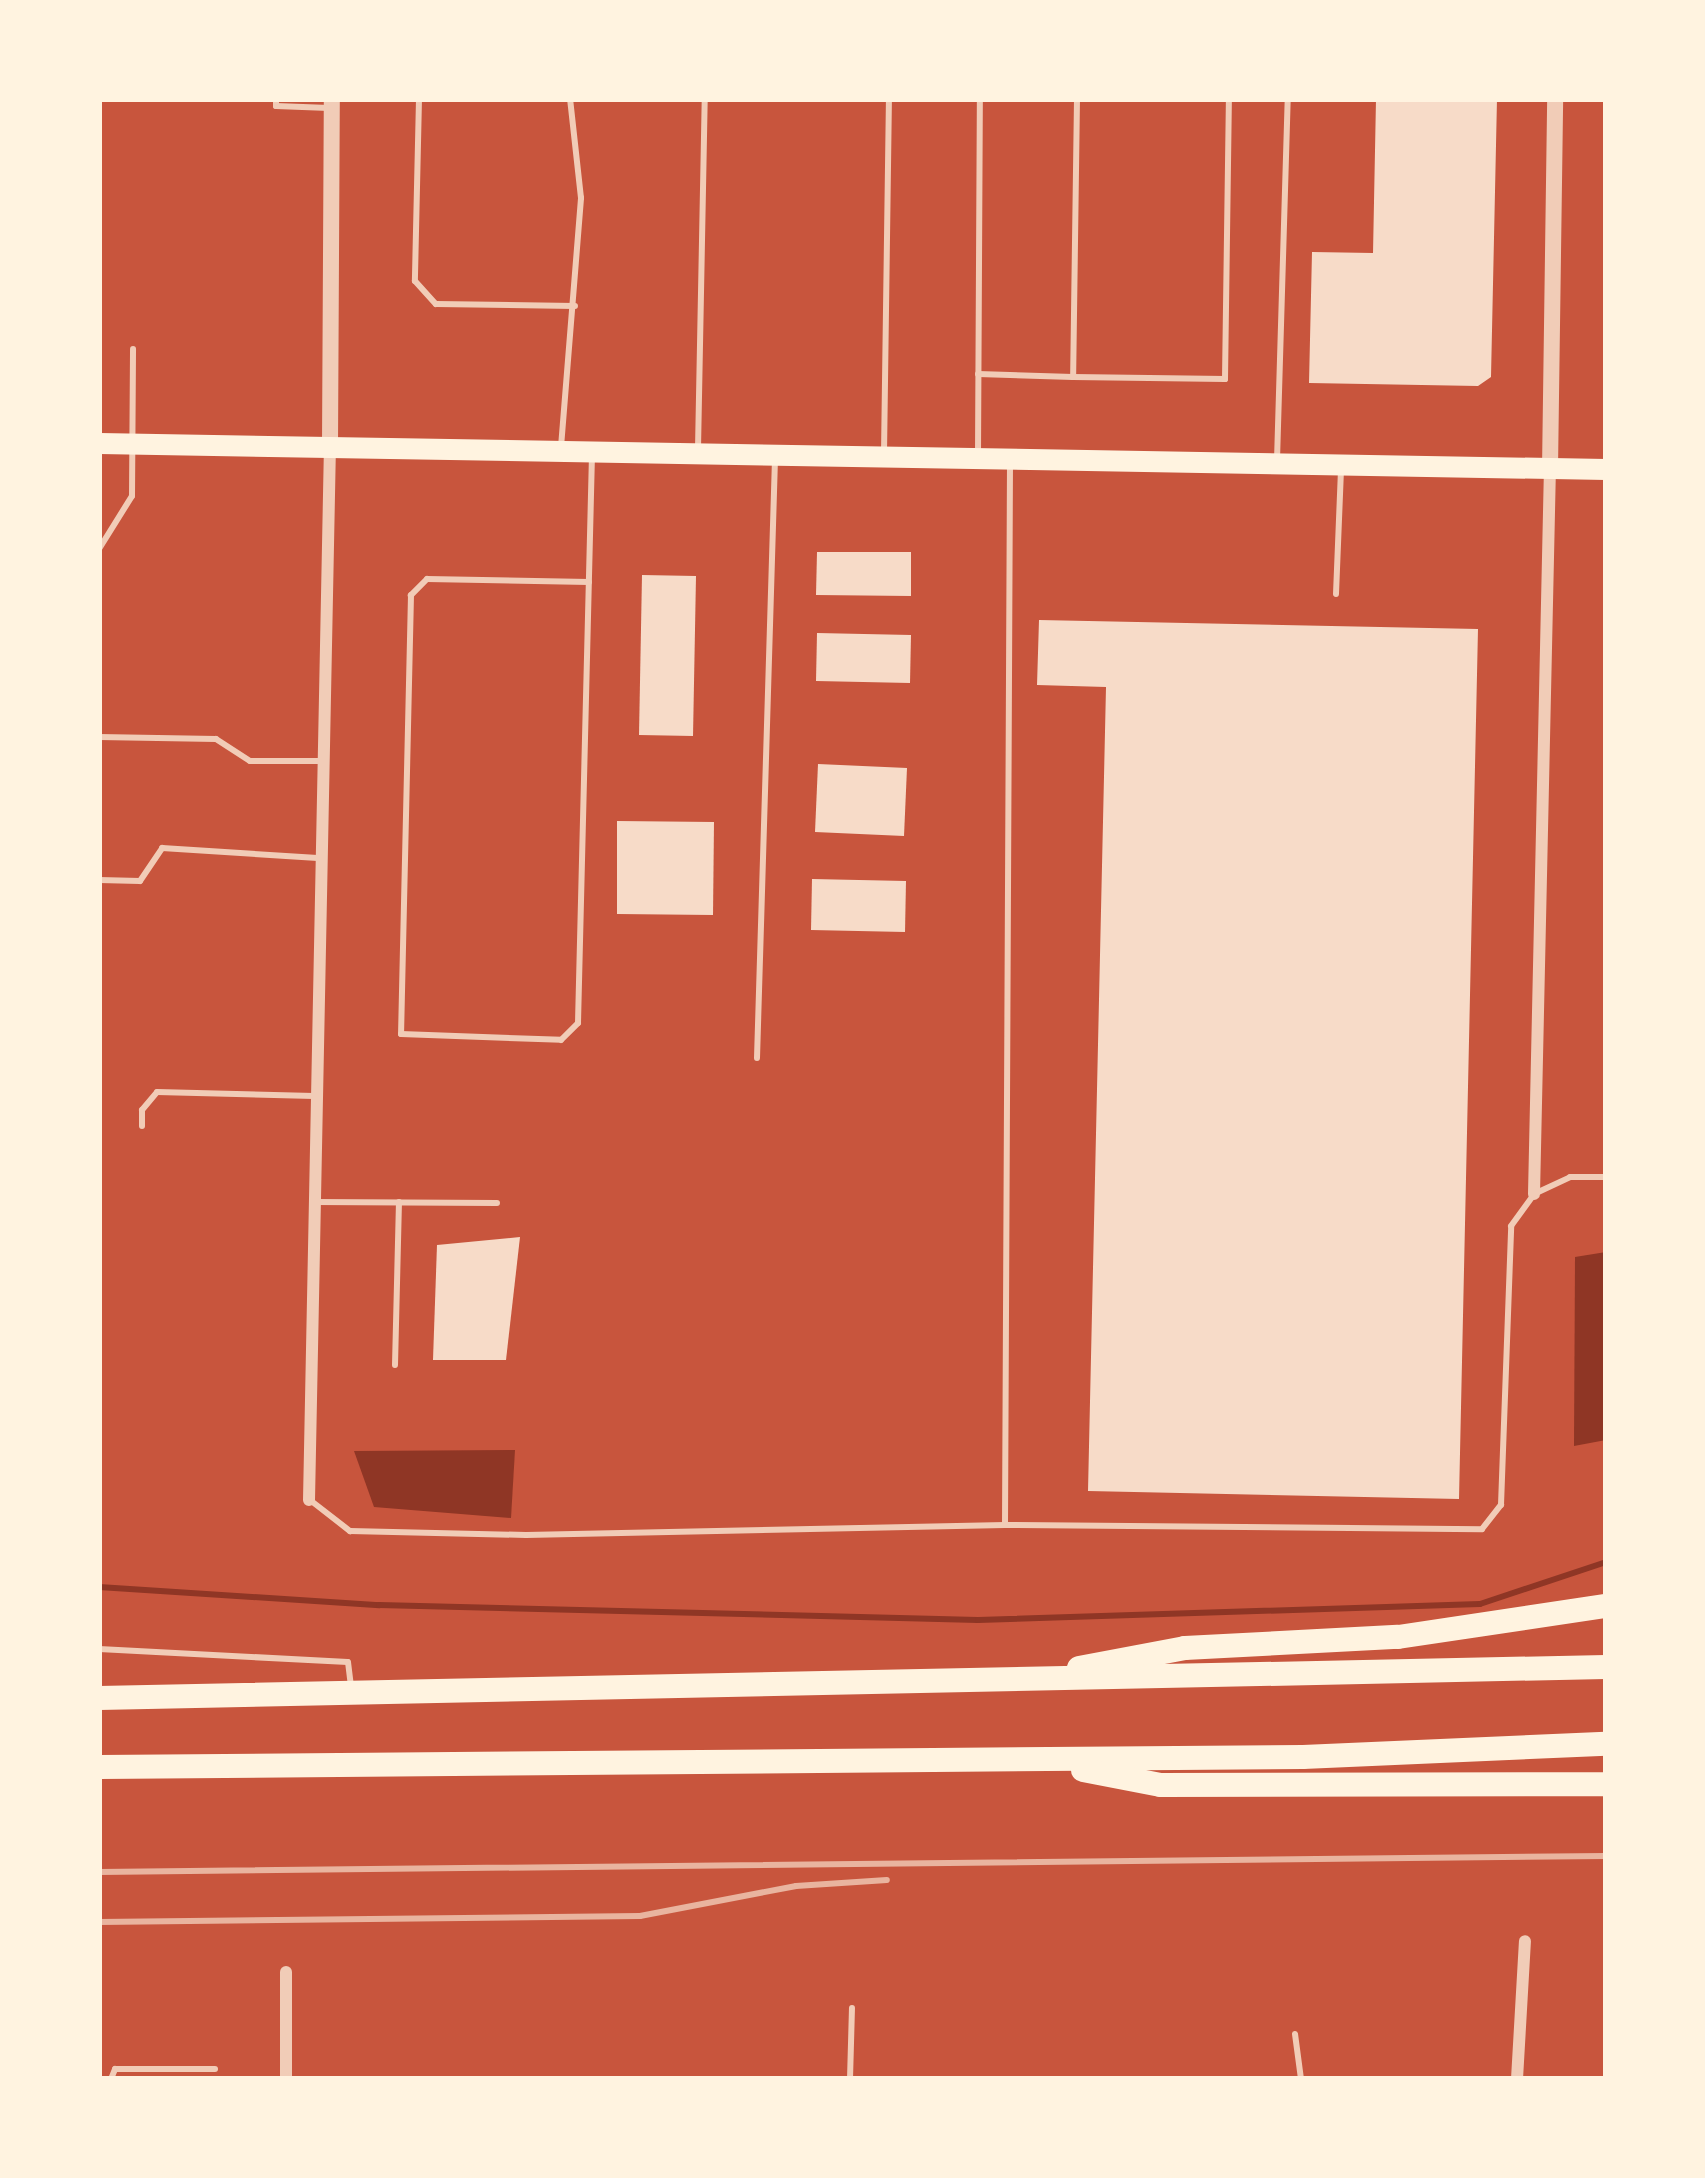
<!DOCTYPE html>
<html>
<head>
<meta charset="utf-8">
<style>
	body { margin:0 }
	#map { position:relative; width:1705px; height:2178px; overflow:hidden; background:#c8553d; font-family:Spectral,serif }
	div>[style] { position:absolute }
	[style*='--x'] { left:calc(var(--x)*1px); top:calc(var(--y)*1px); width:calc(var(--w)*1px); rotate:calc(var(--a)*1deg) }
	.water>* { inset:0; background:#8f3625 }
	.stream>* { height:6px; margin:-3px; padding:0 3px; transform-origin:3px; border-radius:3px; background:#8f3625 }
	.building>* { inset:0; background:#f7dbc8 }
	.service>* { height:6px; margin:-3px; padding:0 3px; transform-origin:3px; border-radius:3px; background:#f1ccb7 }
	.minor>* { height:12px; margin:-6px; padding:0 6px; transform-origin:6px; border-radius:6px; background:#f1ccb7 }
	.tertiary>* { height:16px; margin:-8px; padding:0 8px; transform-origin:8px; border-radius:8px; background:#f1ccb7 }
	.primary>* { height:21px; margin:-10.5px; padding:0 10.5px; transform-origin:10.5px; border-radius:10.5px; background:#fff3e0 }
	.motorway>* { height:24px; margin:-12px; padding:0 12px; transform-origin:12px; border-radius:12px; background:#fff3e0 }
	.rail>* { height:6px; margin:-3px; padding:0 3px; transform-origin:3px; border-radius:3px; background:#e9b49f }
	span { translate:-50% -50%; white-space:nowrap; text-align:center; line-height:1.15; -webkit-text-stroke:12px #fff3e0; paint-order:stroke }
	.frame { position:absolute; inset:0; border:102px solid #fff3e0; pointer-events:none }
</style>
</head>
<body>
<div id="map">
	<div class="water">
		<i style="clip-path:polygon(1606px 1252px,1606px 1440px,1574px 1446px,1575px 1257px)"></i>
		<i style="clip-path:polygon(515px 1450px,511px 1518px,374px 1507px,354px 1451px)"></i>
	</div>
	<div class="stream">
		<i style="--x:99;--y:1587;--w:281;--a:3.7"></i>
		<i style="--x:379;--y:1605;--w:599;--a:1.43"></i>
		<i style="--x:978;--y:1620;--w:502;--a:-1.83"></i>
		<i style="--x:1480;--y:1604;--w:133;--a:-18.4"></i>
	</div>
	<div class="building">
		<i style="clip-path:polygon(1376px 99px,1497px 99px,1491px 377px,1478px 386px,1309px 383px,1312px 252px,1373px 253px)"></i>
		<i style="clip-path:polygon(817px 552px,911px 552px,911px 596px,816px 595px)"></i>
		<i style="clip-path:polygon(642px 575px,696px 576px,693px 736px,639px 735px)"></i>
		<i style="clip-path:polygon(1039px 620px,1478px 629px,1459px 1499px,1088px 1491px,1106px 687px,1037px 685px)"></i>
		<i style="clip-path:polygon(817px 633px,911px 635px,910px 683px,816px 681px)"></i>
		<i style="clip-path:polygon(818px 764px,907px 768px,904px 836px,815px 832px)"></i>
		<i style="clip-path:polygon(617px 821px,714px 822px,713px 915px,617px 914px)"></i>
		<i style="clip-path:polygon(812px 879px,906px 881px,905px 932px,811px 930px)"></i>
		<i style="clip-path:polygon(520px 1237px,506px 1360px,433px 1360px,437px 1245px)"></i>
	</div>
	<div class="service">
		<i style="--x:276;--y:99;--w:7;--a:90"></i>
		<i style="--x:276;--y:106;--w:53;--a:2.2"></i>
		<i style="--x:419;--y:99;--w:182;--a:91.3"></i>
		<i style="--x:415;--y:281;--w:31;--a:48"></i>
		<i style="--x:436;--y:304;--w:139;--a:0.8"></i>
		<i style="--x:1077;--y:99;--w:278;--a:90.8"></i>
		<i style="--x:1073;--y:377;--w:152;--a:0.8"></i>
		<i style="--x:1225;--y:379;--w:280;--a:-89.2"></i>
		<i style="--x:978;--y:374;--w:95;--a:1.8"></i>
		<i style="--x:561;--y:447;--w:250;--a:-85.4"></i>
		<i style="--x:581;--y:198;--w:100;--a:-96.3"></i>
		<i style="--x:698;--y:449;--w:350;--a:-88.9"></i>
		<i style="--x:884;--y:453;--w:354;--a:-89.2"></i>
		<i style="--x:978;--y:455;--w:356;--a:-89.7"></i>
		<i style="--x:1277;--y:460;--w:361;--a:-88.3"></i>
		<i style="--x:99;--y:549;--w:62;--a:-58.1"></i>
		<i style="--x:132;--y:496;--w:147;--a:-89.6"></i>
		<i style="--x:589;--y:582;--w:162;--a:-178.9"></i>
		<i style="--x:427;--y:579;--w:23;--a:135"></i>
		<i style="--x:411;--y:595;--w:439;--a:91.3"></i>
		<i style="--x:401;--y:1034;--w:160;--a:2.1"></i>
		<i style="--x:561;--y:1040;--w:24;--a:-45"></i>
		<i style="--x:578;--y:1023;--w:568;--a:-88.59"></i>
		<i style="--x:1336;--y:594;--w:122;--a:-87.7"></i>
		<i style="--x:99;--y:737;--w:117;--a:1"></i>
		<i style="--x:216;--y:739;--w:40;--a:32.9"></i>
		<i style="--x:250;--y:761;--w:73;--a:0"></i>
		<i style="--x:99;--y:880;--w:41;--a:1.4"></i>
		<i style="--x:140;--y:881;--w:40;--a:-56"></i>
		<i style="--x:162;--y:848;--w:156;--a:3.7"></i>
		<i style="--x:757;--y:1058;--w:600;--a:-88.28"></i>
		<i style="--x:142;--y:1126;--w:16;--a:-90"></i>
		<i style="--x:142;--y:1110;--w:23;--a:-50"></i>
		<i style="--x:157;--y:1092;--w:157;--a:1.5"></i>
		<i style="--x:315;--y:1202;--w:182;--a:0.3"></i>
		<i style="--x:395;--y:1365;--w:163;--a:-88.6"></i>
		<i style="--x:310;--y:1500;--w:51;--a:37.8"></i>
		<i style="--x:350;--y:1531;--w:176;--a:1.3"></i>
		<i style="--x:526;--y:1535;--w:479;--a:-1.2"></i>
		<i style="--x:1005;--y:1525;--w:477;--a:0.5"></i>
		<i style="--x:1482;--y:1529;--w:31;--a:-52"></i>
		<i style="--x:1501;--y:1505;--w:279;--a:-87.9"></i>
		<i style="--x:1511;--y:1226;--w:39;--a:-54"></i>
		<i style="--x:1534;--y:1194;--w:40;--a:-25"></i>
		<i style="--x:1570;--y:1177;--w:36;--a:0"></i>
		<i style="--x:1005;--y:1525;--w:1059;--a:-89.73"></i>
		<i style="--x:99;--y:1649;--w:249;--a:3"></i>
		<i style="--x:348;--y:1662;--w:23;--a:83"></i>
		<i style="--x:1295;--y:2034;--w:45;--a:82.4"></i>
		<i style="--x:111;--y:2079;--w:11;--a:-68"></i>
		<i style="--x:115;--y:2069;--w:100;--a:0"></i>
		<i style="--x:850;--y:2079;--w:71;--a:-88.4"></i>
	</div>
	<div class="minor">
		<i style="--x:1534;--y:1194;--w:725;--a:-88.74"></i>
		<i style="--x:309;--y:1500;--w:1054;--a:-88.86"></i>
		<i style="--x:286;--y:2079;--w:107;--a:-90"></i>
		<i style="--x:1517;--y:2079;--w:138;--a:-86.7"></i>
	</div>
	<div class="tertiary">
		<i style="--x:330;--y:446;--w:347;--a:-89.7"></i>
		<i style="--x:1550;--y:469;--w:370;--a:-89.2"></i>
	</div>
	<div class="primary">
		<i style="--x:99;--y:443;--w:1507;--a:0.99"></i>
	</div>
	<div class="motorway">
		<i style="--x:1079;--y:1668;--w:108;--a:-10.7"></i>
		<i style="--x:1185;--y:1648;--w:213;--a:-3"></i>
		<i style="--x:1398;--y:1637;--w:210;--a:-8.5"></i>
		<i style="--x:99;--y:1698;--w:1507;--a:-1.18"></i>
		<i style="--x:99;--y:1767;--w:1204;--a:-0.48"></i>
		<i style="--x:1303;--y:1757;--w:303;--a:-2.5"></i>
		<i style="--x:1083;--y:1770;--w:79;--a:10.9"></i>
		<i style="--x:1161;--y:1785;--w:445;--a:-0.1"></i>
	</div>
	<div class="rail">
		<i style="--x:99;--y:1872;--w:1507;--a:-0.61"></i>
		<i style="--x:99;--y:1922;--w:541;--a:-0.64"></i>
		<i style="--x:640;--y:1916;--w:159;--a:-10.9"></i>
		<i style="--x:796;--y:1886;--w:91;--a:-3.8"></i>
	</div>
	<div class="frame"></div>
</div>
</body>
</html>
